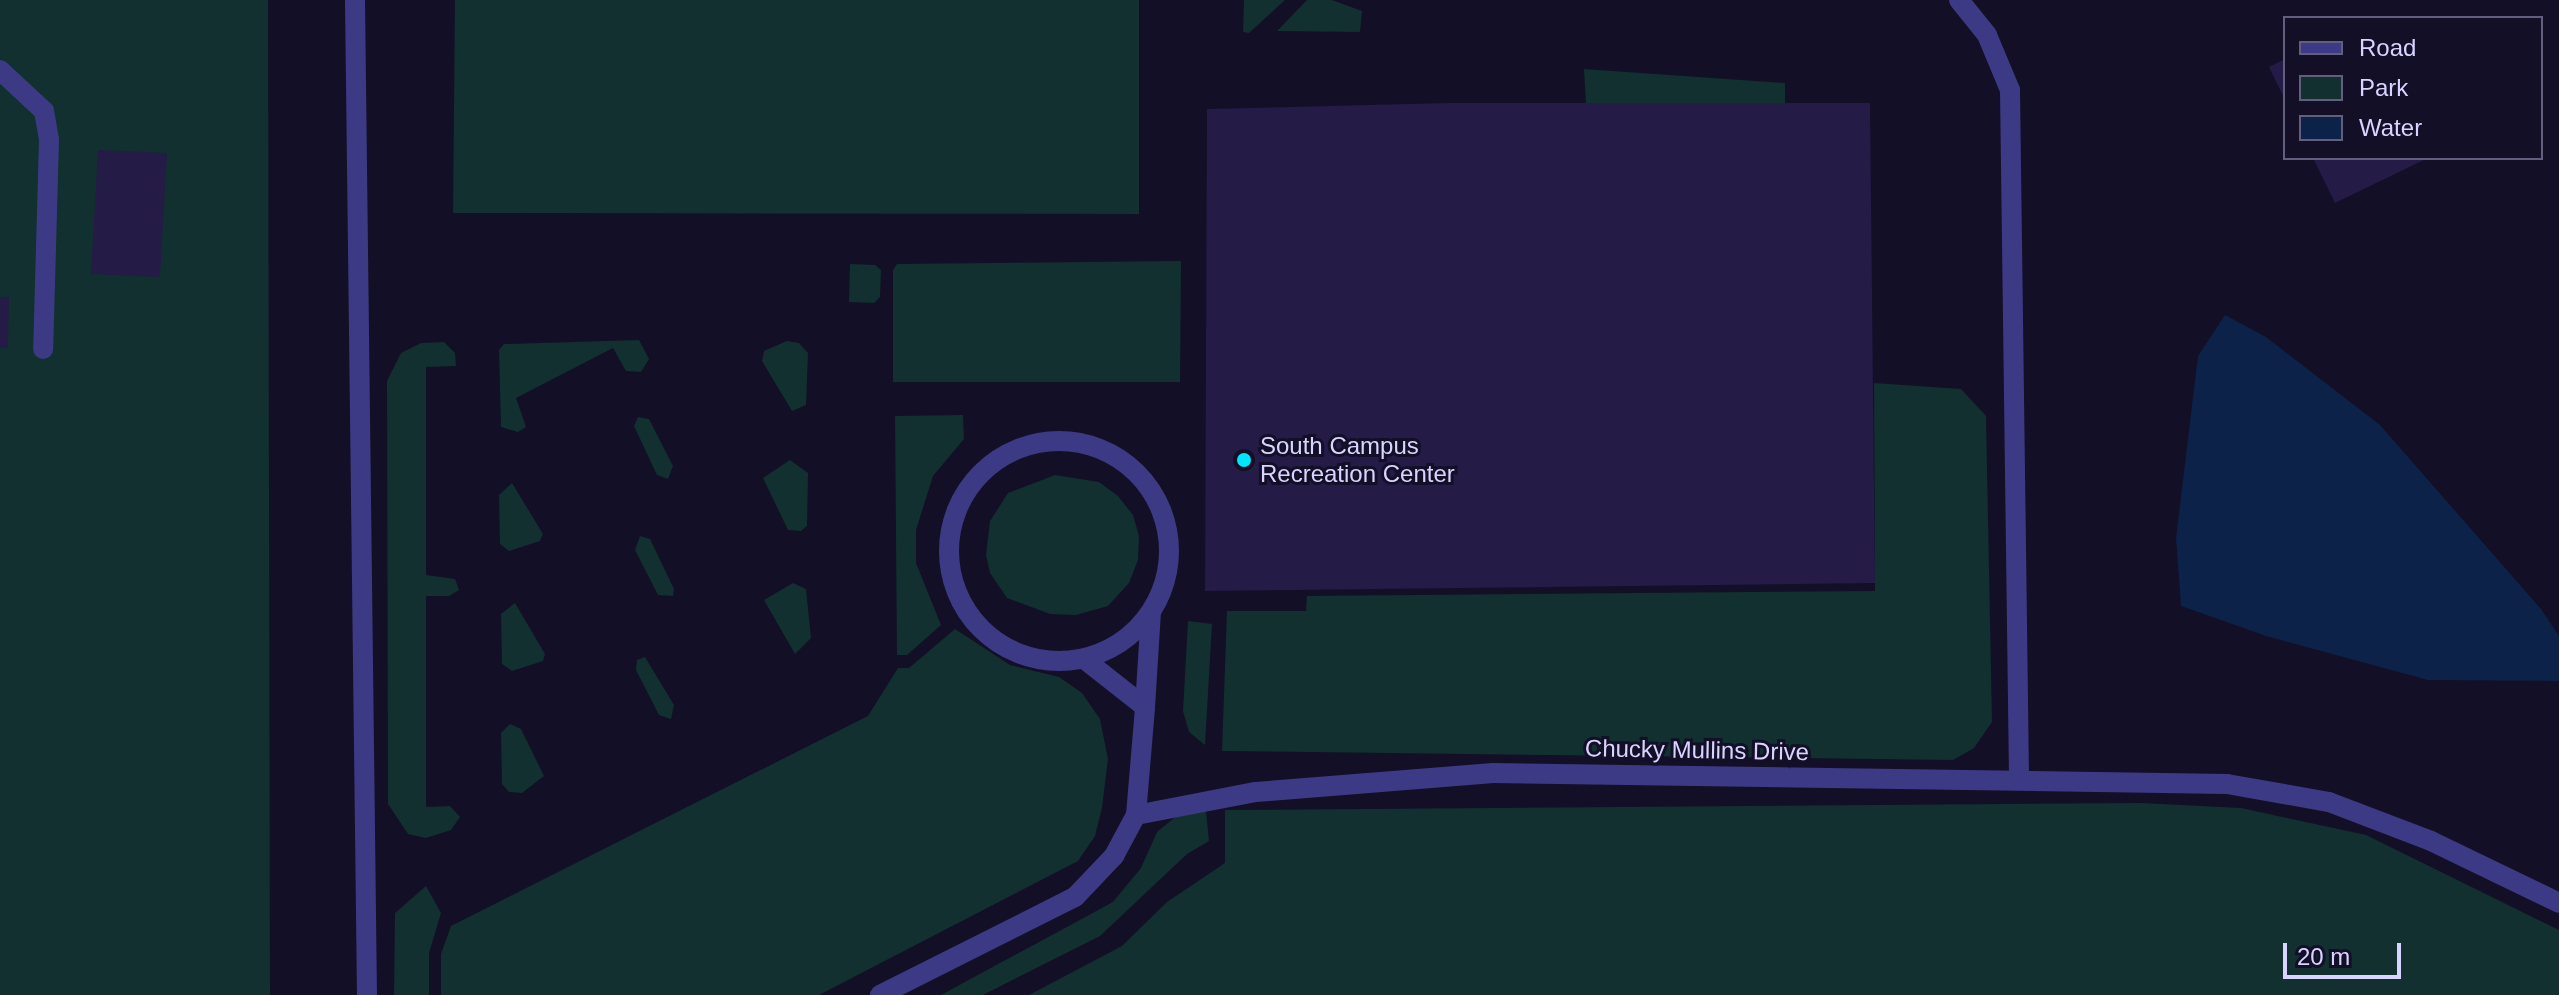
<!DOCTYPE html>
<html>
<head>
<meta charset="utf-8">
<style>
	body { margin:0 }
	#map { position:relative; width:2559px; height:995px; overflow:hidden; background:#130f26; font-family:Arial,sans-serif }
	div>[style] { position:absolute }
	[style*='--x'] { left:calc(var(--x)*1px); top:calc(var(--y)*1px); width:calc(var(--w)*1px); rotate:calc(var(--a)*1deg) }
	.green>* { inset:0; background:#12302f }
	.water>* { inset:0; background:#0c2248 }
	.building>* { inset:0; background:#241b47 }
	.minor>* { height:20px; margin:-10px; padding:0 10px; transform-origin:10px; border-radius:10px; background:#3d3a85 }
	.minor>.ring { margin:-10px; padding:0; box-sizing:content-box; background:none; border:20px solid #3d3a85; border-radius:50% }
	.dots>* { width:22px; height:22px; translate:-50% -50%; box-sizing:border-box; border:4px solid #130f26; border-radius:50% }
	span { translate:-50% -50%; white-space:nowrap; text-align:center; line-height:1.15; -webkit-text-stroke:6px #130f26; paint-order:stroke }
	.poi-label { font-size:24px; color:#d9d4ff }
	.left { translate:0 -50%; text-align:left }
	.street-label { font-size:24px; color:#d9d4ff }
	.legend { position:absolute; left:2283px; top:16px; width:260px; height:144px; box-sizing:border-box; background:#130f26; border:2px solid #625e7d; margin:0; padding:10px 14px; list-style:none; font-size:24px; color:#d9d4ff }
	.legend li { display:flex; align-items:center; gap:16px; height:40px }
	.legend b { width:40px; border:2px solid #625e7d }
	.scale { position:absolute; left:2283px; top:943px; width:118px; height:36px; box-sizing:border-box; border:4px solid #d9d4ff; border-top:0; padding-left:10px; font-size:24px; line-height:28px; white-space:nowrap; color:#d9d4ff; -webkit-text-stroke:6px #130f26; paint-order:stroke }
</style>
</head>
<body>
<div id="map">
	<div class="green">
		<i style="clip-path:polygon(0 0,268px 0,270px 995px,0 995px)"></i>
		<i style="clip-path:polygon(455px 0,1139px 0,1139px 214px,453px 213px)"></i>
		<i style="clip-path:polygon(1244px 0,1285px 0,1249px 33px,1243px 32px)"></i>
		<i style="clip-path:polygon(1307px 0,1332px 0,1362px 11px,1360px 32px,1277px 31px)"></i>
		<i style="clip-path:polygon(1584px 69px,1785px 83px,1785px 103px,1586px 104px)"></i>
		<i style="clip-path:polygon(1181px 261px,1180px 382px,893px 382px,893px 270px,897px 264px)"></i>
		<i style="clip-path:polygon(850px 264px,875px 265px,881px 270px,880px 297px,874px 303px,849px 302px)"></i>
		<i style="clip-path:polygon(639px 340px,649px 359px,641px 372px,626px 371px,613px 348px,516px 398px,526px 427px,518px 432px,501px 427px,499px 350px,504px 344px)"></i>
		<i style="clip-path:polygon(787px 341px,799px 343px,808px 353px,806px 405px,792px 411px,762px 361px,764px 351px)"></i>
		<i style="clip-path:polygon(444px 342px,455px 353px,456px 366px,426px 367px,426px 575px,455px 579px,459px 590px,449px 596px,426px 596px,426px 807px,450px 806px,460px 817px,451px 830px,426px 838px,408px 834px,388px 804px,387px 381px,401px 353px,421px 343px)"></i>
		<i style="clip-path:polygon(1874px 383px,1961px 389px,1986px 416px,1992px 722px,1974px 748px,1953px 760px,1222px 751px,1227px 611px,1306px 611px,1307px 596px,1875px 591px)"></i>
		<i style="clip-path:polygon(963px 415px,964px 439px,933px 476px,916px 530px,916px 563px,941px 625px,907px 655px,897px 655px,895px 416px)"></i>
		<i style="clip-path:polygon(638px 417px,649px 419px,673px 466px,668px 479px,657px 475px,634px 426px)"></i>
		<i style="clip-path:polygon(790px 460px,808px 473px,807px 526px,801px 531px,788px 530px,763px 478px)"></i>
		<i style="clip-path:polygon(1055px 475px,1099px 482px,1118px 496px,1133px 515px,1139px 536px,1138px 560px,1129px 583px,1108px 606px,1076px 615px,1050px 614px,1007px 598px,990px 573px,986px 555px,990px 521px,1008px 493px)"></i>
		<i style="clip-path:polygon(512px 483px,543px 534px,540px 541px,509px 551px,500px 544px,499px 495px)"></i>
		<i style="clip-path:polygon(640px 536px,650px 539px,674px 589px,673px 596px,658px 595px,635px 550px)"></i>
		<i style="clip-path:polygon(793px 583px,806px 589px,811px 638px,795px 654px,764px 600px)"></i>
		<i style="clip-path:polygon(515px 603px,545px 654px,543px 661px,512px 671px,502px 664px,501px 614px)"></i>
		<i style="clip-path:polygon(1188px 621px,1212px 624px,1205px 745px,1189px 732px,1183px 711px)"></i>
		<i style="clip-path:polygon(955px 629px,1010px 665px,1059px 677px,1082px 693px,1100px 719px,1108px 759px,1102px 808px,1095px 836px,1078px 861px,819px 995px,441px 995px,441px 954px,451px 926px,868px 716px,898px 668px,909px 668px)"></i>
		<i style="clip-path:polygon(645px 657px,674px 705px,671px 719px,659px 715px,636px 670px,637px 660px)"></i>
		<i style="clip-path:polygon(510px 724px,521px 729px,544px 776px,522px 793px,509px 792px,502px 784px,501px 733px)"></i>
		<i style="clip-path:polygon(2141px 803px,2241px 808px,2366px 835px,2559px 930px,2559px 995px,1029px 995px,1122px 946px,1167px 902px,1225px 863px,1225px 810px)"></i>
		<i style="clip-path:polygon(1206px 811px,1209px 841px,1187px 854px,1100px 936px,983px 995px,941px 995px,1113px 902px,1141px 868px,1157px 832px,1179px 814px)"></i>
		<i style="clip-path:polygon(426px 886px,441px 913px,429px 953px,429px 995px,394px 995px,395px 913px)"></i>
	</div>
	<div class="water">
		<i style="clip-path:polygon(2225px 315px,2266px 337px,2380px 425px,2541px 609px,2559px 636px,2559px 681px,2428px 680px,2266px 636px,2181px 606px,2176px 538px,2198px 356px)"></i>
	</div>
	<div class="building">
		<i style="clip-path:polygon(2285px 59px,2285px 100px,2269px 67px)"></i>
		<i style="clip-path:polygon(1447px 103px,1870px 103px,1875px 583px,1205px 591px,1207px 109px)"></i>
		<i style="clip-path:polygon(98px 150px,167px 153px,160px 277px,91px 274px)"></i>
		<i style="clip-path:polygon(2313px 158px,2428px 158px,2335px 203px)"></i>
		<i style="clip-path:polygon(0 297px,9px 297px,8px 348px,0 348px)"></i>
	</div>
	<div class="minor">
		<i style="--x:355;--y:0;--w:995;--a:89.31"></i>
		<i style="--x:1959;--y:0;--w:45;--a:51.3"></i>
		<i style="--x:1987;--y:35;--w:60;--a:67.3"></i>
		<i style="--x:2010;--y:90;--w:690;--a:89.25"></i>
		<i style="--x:0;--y:70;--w:60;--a:43"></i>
		<i style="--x:44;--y:111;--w:29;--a:80"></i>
		<i style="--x:49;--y:140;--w:209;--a:91.6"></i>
		<i class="ring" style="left:949px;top:441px;width:200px;height:200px"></i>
		<i style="--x:1145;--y:707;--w:95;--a:-86.4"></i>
		<i style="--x:1136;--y:815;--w:122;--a:-10.9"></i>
		<i style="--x:1256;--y:792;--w:238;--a:-4.6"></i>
		<i style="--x:1493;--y:773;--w:734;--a:0.86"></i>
		<i style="--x:2227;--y:784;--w:104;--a:10"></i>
		<i style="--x:2329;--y:802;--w:109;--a:20.9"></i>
		<i style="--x:2431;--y:841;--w:142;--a:25.8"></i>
		<i style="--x:880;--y:995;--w:218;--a:-26.7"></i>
		<i style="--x:1075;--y:897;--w:57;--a:-46.4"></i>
		<i style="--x:1114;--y:856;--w:47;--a:-61.8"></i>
		<i style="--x:1136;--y:815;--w:108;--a:-85.2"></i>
		<i style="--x:1145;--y:707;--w:78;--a:-141.8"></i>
	</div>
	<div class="dots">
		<i style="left:1244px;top:460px;background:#00e5ff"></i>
	</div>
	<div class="poi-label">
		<span class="left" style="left:1260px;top:460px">South Campus<br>Recreation Center</span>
	</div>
	<div class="street-label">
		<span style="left:1697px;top:750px;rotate:1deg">Chucky Mullins Drive</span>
	</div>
	<ul class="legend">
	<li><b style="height:10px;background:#3d3a85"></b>Road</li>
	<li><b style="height:22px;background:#12302f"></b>Park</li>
	<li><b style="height:22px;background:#0c2248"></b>Water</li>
	</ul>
	<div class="scale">20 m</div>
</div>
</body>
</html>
